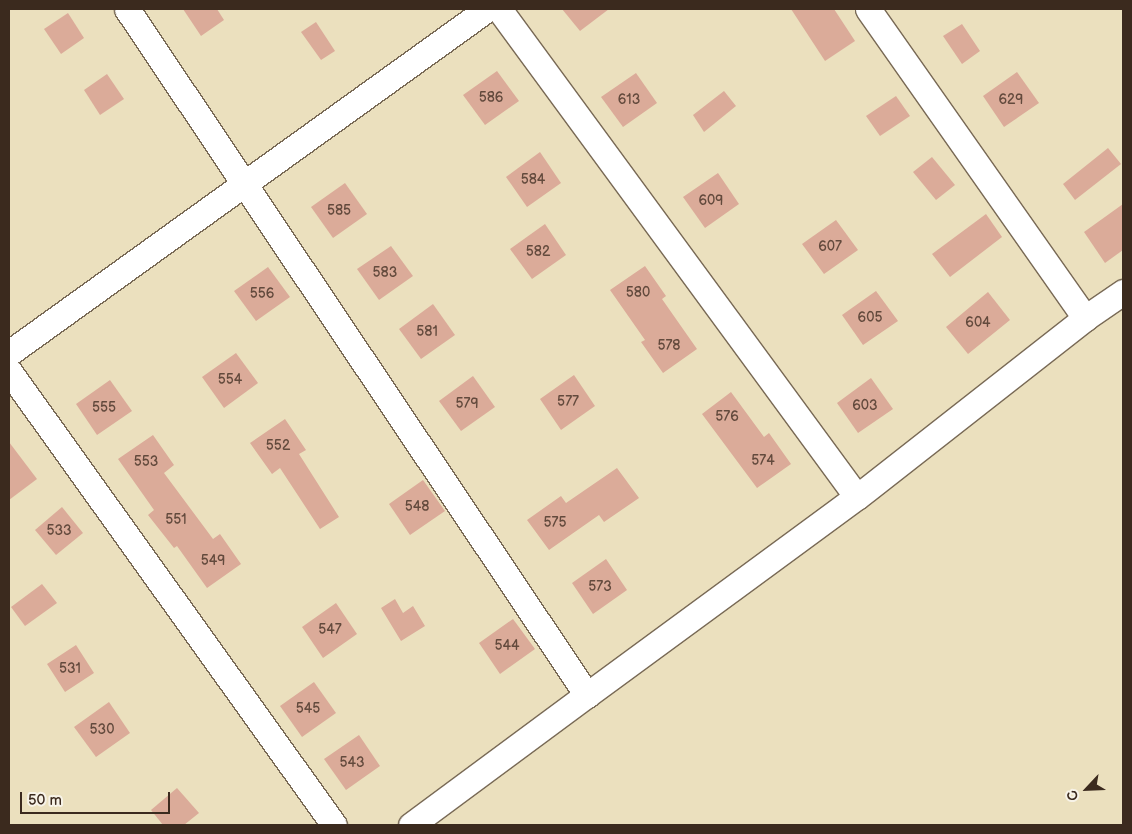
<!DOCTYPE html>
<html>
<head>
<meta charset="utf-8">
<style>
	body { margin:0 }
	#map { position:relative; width:1132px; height:834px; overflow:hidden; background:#ebe0be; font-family:"Balsamiq Sans",sans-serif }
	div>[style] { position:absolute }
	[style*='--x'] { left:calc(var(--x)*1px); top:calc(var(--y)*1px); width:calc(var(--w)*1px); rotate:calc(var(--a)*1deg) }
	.building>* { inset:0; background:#dbab99 }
	.roads { filter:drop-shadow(1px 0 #796a56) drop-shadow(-1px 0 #796a56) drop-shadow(0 1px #796a56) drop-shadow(0 -1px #796a56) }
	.minor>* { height:25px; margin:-12.5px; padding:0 12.5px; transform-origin:12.5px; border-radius:12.5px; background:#fff }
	span { translate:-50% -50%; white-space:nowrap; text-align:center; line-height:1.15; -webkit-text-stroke:5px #f7f3e8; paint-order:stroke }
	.number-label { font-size:14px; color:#634a3d }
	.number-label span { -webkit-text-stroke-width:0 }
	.frame { position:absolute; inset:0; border:10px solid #3b2a1e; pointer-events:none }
	.north { position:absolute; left:1062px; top:764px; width:50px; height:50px; -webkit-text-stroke:4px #f7f3e8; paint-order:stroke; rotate:245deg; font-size:14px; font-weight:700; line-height:20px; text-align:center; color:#3b2a1e }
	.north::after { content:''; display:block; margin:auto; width:18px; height:22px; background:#3b2a1e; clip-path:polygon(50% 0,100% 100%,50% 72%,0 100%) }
	.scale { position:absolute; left:20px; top:792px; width:150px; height:22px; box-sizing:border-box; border:2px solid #3b2a1e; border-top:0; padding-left:6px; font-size:15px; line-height:18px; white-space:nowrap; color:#3b2a1e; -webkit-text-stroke:4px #f7f3e8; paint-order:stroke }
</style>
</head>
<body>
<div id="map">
	<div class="building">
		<i style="clip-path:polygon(183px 9px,217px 9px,224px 20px,201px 36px)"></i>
		<i style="clip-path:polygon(562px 9px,609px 9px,580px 31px)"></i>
		<i style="clip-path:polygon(791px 9px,834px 9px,855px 41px,825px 61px)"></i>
		<i style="clip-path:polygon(68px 13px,84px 38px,61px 54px,44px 29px)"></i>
		<i style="clip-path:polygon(316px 22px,335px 51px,321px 60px,301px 32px)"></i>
		<i style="clip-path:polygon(962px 24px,980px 51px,962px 64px,943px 36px)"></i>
		<i style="clip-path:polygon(497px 71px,519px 101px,485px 125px,463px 95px)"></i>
		<i style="clip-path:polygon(1017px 72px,1039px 103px,1004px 127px,983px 96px)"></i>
		<i style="clip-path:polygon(636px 73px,657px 103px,623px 127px,601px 97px)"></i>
		<i style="clip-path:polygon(107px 74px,124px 99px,100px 115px,84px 90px)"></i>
		<i style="clip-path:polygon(724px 91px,736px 106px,704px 132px,693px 115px)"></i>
		<i style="clip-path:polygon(896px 96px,910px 116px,880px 136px,866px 116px)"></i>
		<i style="clip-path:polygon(1108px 148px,1121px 164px,1075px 200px,1063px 184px)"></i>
		<i style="clip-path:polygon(540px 152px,561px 183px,527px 207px,506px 177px)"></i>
		<i style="clip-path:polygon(932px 157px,955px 185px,936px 200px,913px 172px)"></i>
		<i style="clip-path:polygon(718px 173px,739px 204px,705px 228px,683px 197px)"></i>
		<i style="clip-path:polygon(345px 183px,367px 214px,333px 238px,311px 207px)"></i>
		<i style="clip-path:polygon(1123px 204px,1123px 250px,1105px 263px,1084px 232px)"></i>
		<i style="clip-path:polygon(986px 214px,1002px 237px,950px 277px,932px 254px)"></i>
		<i style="clip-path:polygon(836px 220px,858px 250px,824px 274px,802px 244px)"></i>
		<i style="clip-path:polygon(545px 224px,566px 255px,532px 279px,510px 249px)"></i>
		<i style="clip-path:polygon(391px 246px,413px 276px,379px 300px,357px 269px)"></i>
		<i style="clip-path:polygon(645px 266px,666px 296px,662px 299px,697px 349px,663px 373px,641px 342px,645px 340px,610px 290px)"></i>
		<i style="clip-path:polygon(268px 267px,290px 297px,256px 321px,234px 291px)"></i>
		<i style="clip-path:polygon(876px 291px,898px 321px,863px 345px,842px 315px)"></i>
		<i style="clip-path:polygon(988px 292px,1010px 320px,968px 354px,946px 327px)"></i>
		<i style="clip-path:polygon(433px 304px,455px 335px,421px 359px,399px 329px)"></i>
		<i style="clip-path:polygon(236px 353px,258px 383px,224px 408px,202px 377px)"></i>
		<i style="clip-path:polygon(574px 375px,595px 406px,561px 430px,540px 399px)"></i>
		<i style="clip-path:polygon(473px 376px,495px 407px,461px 431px,439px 401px)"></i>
		<i style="clip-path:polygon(871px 378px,893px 409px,858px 433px,837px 403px)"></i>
		<i style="clip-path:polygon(110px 380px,132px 411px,97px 435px,76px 404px)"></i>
		<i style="clip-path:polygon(731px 392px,764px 437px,769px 433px,791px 464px,757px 488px,702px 414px)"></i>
		<i style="clip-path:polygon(285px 419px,306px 450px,299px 454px,339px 517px,320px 529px,280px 468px,272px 474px,250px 443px)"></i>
		<i style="clip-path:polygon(153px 435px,174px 465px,164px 473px,213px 539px,220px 534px,241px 564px,207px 588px,177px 546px,174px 548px,148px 515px,154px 510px,118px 459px)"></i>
		<i style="clip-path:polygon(9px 442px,37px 479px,9px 500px)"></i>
		<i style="clip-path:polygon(617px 468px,639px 498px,604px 522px,599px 515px,549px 550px,527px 520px,561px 496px,566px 503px)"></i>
		<i style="clip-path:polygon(423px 480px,445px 511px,410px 535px,389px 504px)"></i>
		<i style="clip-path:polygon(62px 507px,83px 533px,56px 555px,35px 530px)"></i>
		<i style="clip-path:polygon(606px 559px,627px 590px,593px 614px,572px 583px)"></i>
		<i style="clip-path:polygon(42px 584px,57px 603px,25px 626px,11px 607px)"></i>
		<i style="clip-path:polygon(395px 599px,403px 613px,413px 606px,425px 626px,401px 641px,381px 608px)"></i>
		<i style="clip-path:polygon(336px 603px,357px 634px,323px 658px,302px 627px)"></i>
		<i style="clip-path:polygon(513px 619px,535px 649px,500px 674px,479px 643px)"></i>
		<i style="clip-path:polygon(76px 645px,94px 673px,65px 692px,47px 664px)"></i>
		<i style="clip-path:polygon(314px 682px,336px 713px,302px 737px,280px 706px)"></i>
		<i style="clip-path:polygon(109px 702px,130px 733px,96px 757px,74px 727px)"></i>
		<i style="clip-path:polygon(359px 735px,380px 766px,346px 790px,324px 759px)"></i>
		<i style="clip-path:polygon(177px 788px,199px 813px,184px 825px,163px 825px,151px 810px)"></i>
	</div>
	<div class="roads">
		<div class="minor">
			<i style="--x:127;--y:9;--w:826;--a:56.16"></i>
			<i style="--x:587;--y:695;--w:335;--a:-36.3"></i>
			<i style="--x:499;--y:9;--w:605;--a:53.74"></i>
			<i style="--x:857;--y:497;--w:290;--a:-38.1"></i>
			<i style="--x:868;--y:9;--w:378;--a:54.9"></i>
			<i style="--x:1085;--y:318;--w:46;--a:-34.4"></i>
			<i style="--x:9;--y:353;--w:589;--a:-35.74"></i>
			<i style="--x:9;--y:371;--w:558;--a:54.4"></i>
			<i style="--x:411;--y:825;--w:219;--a:-36.5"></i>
		</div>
	</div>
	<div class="number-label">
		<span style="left:491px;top:98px">586</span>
		<span style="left:629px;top:100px">613</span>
		<span style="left:1011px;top:100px">629</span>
		<span style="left:533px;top:180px">584</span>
		<span style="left:711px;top:201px">609</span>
		<span style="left:339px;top:211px">585</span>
		<span style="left:830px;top:247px">607</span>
		<span style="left:538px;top:252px">582</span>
		<span style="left:385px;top:273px">583</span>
		<span style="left:638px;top:293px">580</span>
		<span style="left:262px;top:294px">556</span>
		<span style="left:870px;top:318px">605</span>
		<span style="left:978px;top:323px">604</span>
		<span style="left:427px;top:332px">581</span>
		<span style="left:669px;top:346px">578</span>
		<span style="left:230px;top:380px">554</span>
		<span style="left:568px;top:402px">577</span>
		<span style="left:467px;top:404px">579</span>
		<span style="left:865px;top:406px">603</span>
		<span style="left:104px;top:408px">555</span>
		<span style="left:727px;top:417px">576</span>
		<span style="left:278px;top:446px">552</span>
		<span style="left:763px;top:461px">574</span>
		<span style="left:146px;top:462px">553</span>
		<span style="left:417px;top:507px">548</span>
		<span style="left:176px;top:520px">551</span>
		<span style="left:555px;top:523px">575</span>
		<span style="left:59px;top:531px">533</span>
		<span style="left:213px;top:561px">549</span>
		<span style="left:600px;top:587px">573</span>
		<span style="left:330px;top:630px">547</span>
		<span style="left:507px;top:646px">544</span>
		<span style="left:70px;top:669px">531</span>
		<span style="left:308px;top:709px">545</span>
		<span style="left:102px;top:730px">530</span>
		<span style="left:352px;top:763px">543</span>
	</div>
	<div class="frame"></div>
	<div class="north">С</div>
	<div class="scale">50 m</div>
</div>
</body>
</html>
